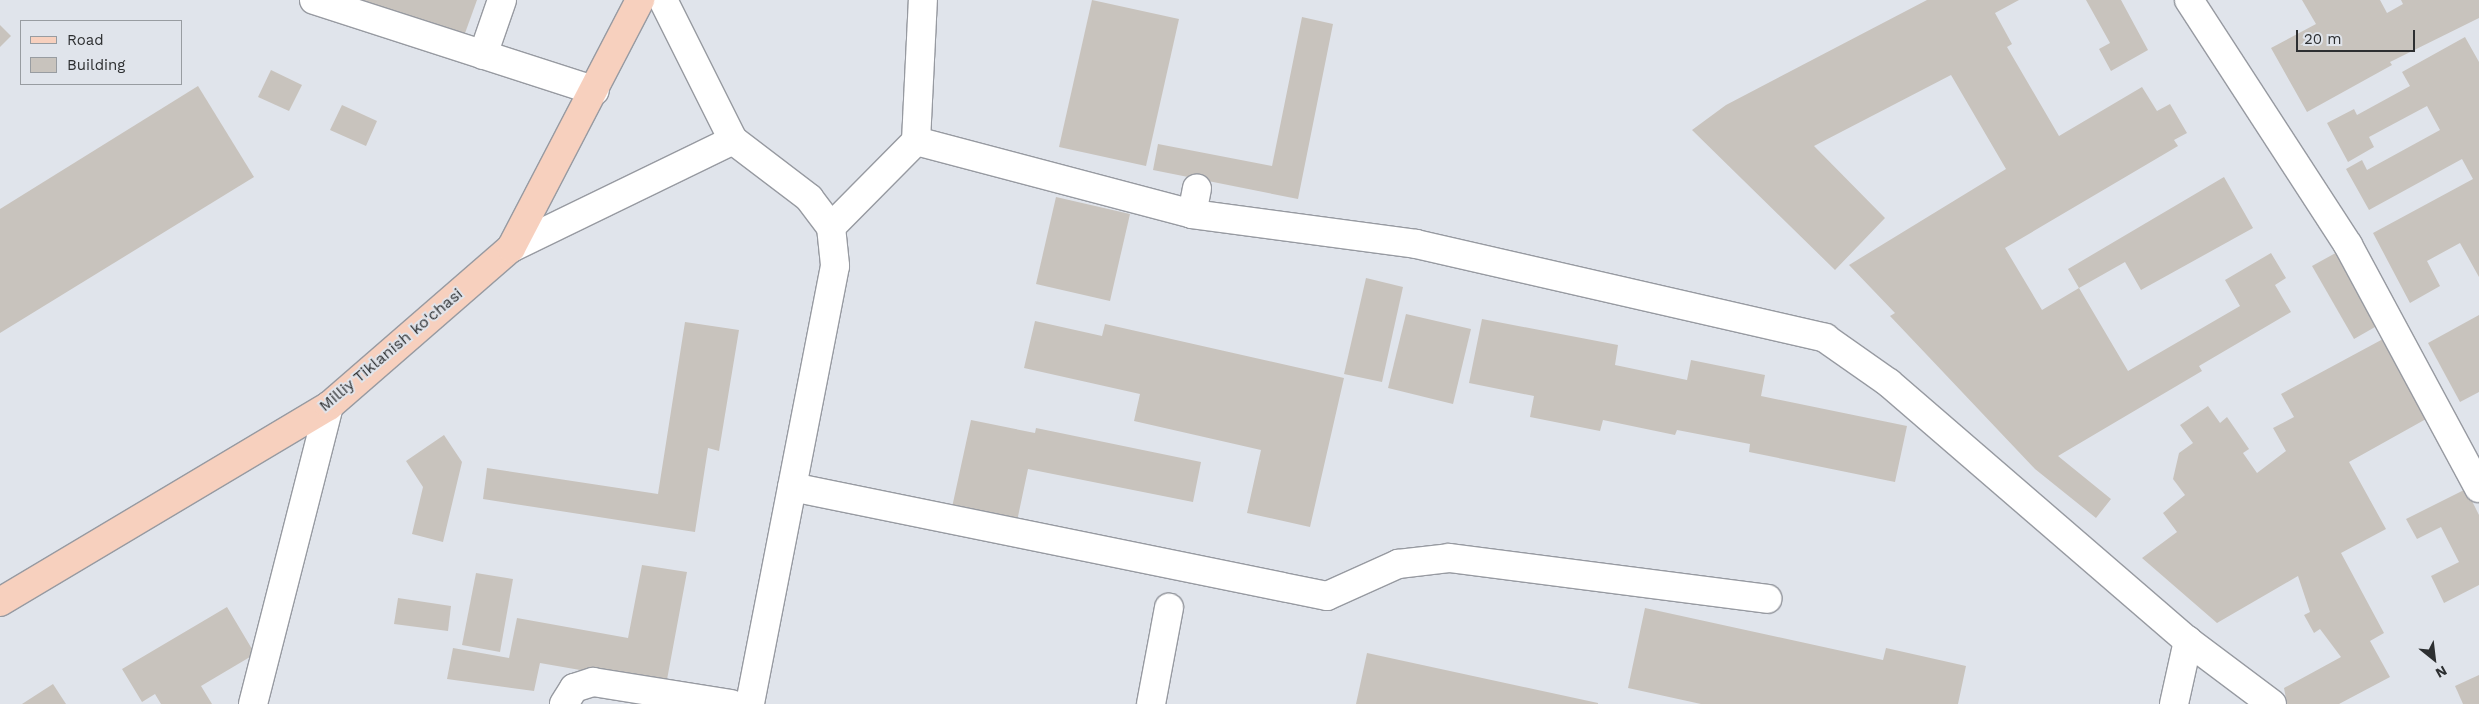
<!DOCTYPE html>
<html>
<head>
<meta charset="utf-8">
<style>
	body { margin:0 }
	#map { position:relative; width:2479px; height:704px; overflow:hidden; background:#e0e4eb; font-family:"Work Sans",sans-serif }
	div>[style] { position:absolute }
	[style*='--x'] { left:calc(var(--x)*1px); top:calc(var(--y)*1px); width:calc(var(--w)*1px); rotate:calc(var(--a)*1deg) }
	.building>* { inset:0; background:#c8c3bd }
	.roads { filter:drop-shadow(1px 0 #979aa1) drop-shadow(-1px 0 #979aa1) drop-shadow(0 1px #979aa1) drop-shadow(0 -1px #979aa1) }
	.minor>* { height:28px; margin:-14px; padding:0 14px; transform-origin:14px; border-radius:14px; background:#fff }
	.major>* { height:28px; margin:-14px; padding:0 14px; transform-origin:14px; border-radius:14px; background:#f7d0be }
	span { translate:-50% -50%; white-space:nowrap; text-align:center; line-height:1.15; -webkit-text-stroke:4px #e0e4eb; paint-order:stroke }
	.street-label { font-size:16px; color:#2d2f31 }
	.legend { position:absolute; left:20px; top:20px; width:162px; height:65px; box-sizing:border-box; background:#e0e4eb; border:1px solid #989ca1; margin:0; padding:6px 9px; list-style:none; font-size:15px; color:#2d2f31 }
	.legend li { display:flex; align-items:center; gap:10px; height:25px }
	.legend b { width:25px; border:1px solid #989ca1 }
	.north { position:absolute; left:2409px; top:634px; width:50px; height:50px; -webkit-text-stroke:4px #e0e4eb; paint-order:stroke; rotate:151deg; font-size:14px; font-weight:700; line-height:20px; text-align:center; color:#2d2f31 }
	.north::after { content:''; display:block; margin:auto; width:18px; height:22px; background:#2d2f31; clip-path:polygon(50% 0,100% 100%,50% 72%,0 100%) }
	.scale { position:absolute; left:2296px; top:30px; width:119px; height:22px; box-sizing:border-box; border:2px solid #2d2f31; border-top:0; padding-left:6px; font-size:15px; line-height:18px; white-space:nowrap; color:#2d2f31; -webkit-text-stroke:4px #e0e4eb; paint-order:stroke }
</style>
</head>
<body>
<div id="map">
	<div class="building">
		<i style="clip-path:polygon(358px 0,477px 0,464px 36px)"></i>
		<i style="clip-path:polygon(1092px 0,1179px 19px,1146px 166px,1059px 147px)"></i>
		<i style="clip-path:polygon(1927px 0,2019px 0,1995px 13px,2012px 44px,2007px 47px,2059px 136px,2142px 87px,2157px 111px,2170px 104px,2187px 133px,2174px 140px,2178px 146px,2005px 248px,2042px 310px,2079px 288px,2128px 371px,2240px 306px,2225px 280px,2271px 253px,2286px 278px,2275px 285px,2291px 312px,2199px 366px,2202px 371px,2058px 456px,2111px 499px,2096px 518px,2035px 469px,1890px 316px,1895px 313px,1849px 265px,2006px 169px,1951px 75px,1814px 146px,1885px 218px,1835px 270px,1692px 130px,1726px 105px)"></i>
		<i style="clip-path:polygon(2086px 0,2121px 0,2148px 50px,2111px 71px,2099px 49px,2110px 43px)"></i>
		<i style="clip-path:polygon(2302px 0,2380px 0,2387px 13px,2403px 4px,2401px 0,2479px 0,2479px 18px,2390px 62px,2392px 65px,2307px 112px,2271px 48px,2316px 24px)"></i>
		<i style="clip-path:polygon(1302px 17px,1333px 24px,1298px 199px,1153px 170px,1158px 144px,1272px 166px)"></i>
		<i style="clip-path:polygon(0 25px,11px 36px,0 47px)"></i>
		<i style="clip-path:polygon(2465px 37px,2479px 62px,2479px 277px,2460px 243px,2427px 261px,2440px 286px,2410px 303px,2373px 233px,2473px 179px,2462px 159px,2369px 210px,2346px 169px,2362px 160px,2367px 170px,2440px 130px,2427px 106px,2369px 137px,2374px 147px,2348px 162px,2327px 123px,2354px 109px,2357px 115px,2410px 86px,2402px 72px)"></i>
		<i style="clip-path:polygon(271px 70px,302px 85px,289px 111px,258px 97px)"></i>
		<i style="clip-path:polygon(198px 86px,254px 177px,0 333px,0 209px)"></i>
		<i style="clip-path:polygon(342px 105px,377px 121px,366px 146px,330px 130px)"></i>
		<i style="clip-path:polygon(2224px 177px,2253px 228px,2141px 290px,2125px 262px,2079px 288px,2068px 269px)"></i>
		<i style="clip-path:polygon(1056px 197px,1130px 214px,1110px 301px,1036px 284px)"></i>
		<i style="clip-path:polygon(2341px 250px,2382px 323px,2354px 339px,2312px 266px)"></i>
		<i style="clip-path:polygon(1366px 278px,1403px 287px,1382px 382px,1344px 374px)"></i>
		<i style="clip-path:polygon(1406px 314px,1471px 329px,1453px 404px,1388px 388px)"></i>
		<i style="clip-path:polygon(2479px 315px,2479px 392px,2460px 402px,2428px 343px)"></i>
		<i style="clip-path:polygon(1482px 319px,1618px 345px,1615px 365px,1687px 380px,1691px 360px,1765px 375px,1761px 396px,1907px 426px,1895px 482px,1749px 452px,1750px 444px,1677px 430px,1675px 435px,1603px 420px,1600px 431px,1530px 417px,1534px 396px,1469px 383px)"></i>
		<i style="clip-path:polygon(1035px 321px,1102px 336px,1105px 324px,1344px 378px,1310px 527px,1247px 513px,1261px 450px,1134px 421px,1140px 394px,1024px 368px)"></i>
		<i style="clip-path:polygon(685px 322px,739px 330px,719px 451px,708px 448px,695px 532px,483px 499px,487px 468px,658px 494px)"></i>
		<i style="clip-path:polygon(2383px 339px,2426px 419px,2349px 462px,2386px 529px,2341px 553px,2384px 633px,2370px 641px,2390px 677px,2339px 704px,2287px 704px,2284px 688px,2341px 657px,2320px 629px,2314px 633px,2304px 615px,2310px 612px,2298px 576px,2217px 623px,2142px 558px,2177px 532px,2163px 513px,2185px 495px,2173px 479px,2179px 453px,2193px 443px,2180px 425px,2208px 406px,2220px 423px,2227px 417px,2249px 449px,2243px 453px,2257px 473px,2286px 451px,2273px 428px,2294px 417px,2281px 394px)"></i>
		<i style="clip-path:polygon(971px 420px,1035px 433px,1036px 428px,1201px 462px,1193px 502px,1028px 469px,1016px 526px,951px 512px)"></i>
		<i style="clip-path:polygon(444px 435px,462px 462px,443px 542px,412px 534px,423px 487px,406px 461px)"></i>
		<i style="clip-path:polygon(2466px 489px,2479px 515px,2479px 585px,2444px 603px,2431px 576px,2459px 562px,2441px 527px,2417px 539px,2406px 519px)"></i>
		<i style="clip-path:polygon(642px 565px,687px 572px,666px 685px,540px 663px,534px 691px,447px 679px,453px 648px,509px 658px,517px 618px,628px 638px)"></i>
		<i style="clip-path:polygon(476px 573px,513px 579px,500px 652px,462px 645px)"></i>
		<i style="clip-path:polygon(398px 598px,451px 606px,448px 631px,394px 624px)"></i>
		<i style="clip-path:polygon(227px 607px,255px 654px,201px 686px,212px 704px,161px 704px,155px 694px,142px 702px,122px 669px)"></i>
		<i style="clip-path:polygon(1645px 608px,1883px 660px,1886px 648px,1966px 666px,1958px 704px,1701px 704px,1628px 688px)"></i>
		<i style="clip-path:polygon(1367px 653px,1598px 703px,1598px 704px,1356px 704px)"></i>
		<i style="clip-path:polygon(2479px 675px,2479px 704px,2463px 704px,2455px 686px)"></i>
		<i style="clip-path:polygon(53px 684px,66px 704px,22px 704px)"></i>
	</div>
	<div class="roads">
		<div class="minor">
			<i style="--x:314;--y:0;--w:295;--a:17.9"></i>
			<i style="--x:663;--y:0;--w:157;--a:63.4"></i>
			<i style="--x:733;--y:140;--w:96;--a:37.3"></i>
			<i style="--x:809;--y:198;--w:36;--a:53"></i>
			<i style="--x:831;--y:227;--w:39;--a:84"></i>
			<i style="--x:835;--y:266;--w:446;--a:101"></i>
			<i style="--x:2189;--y:0;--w:292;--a:57"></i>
			<i style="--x:2348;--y:245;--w:276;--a:61.7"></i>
			<i style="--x:483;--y:55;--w:58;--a:-70.9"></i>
			<i style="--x:916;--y:141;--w:285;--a:14.8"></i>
			<i style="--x:1192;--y:214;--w:226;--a:7.6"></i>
			<i style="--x:1416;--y:244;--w:420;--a:12.9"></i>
			<i style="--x:1825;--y:338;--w:78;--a:35.1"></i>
			<i style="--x:1889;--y:383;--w:395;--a:40.8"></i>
			<i style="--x:2188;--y:641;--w:105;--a:36.9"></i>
			<i style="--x:1192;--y:214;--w:26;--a:-79"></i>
			<i style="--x:831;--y:227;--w:121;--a:-45.3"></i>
			<i style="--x:916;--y:141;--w:141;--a:-87.2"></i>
			<i style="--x:511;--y:248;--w:247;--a:-25.9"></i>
			<i style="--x:792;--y:487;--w:546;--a:11.52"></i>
			<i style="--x:1327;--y:596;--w:78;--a:-24.3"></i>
			<i style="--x:1398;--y:564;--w:51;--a:-6.7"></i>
			<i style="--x:1449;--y:558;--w:321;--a:7.3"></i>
			<i style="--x:253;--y:704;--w:308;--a:-75.7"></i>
			<i style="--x:564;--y:704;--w:19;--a:-58"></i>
			<i style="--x:574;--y:688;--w:20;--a:-18"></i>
			<i style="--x:593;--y:682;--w:140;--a:9.1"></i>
			<i style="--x:1151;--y:704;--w:98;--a:-79.4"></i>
			<i style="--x:2174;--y:704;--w:65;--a:-77.5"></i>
		</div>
		<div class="major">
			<i style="--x:0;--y:602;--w:383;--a:-30.8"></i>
			<i style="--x:329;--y:406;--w:241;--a:-41"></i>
			<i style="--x:511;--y:248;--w:280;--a:-62.5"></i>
		</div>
	</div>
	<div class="street-label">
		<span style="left:391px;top:350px;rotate:-40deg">Milliy Tiklanish ko'chasi</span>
	</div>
	<ul class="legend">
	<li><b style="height:6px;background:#f7d0be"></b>Road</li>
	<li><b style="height:14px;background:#c8c3bd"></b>Building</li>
	</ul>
	<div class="north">N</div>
	<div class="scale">20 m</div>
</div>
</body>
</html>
